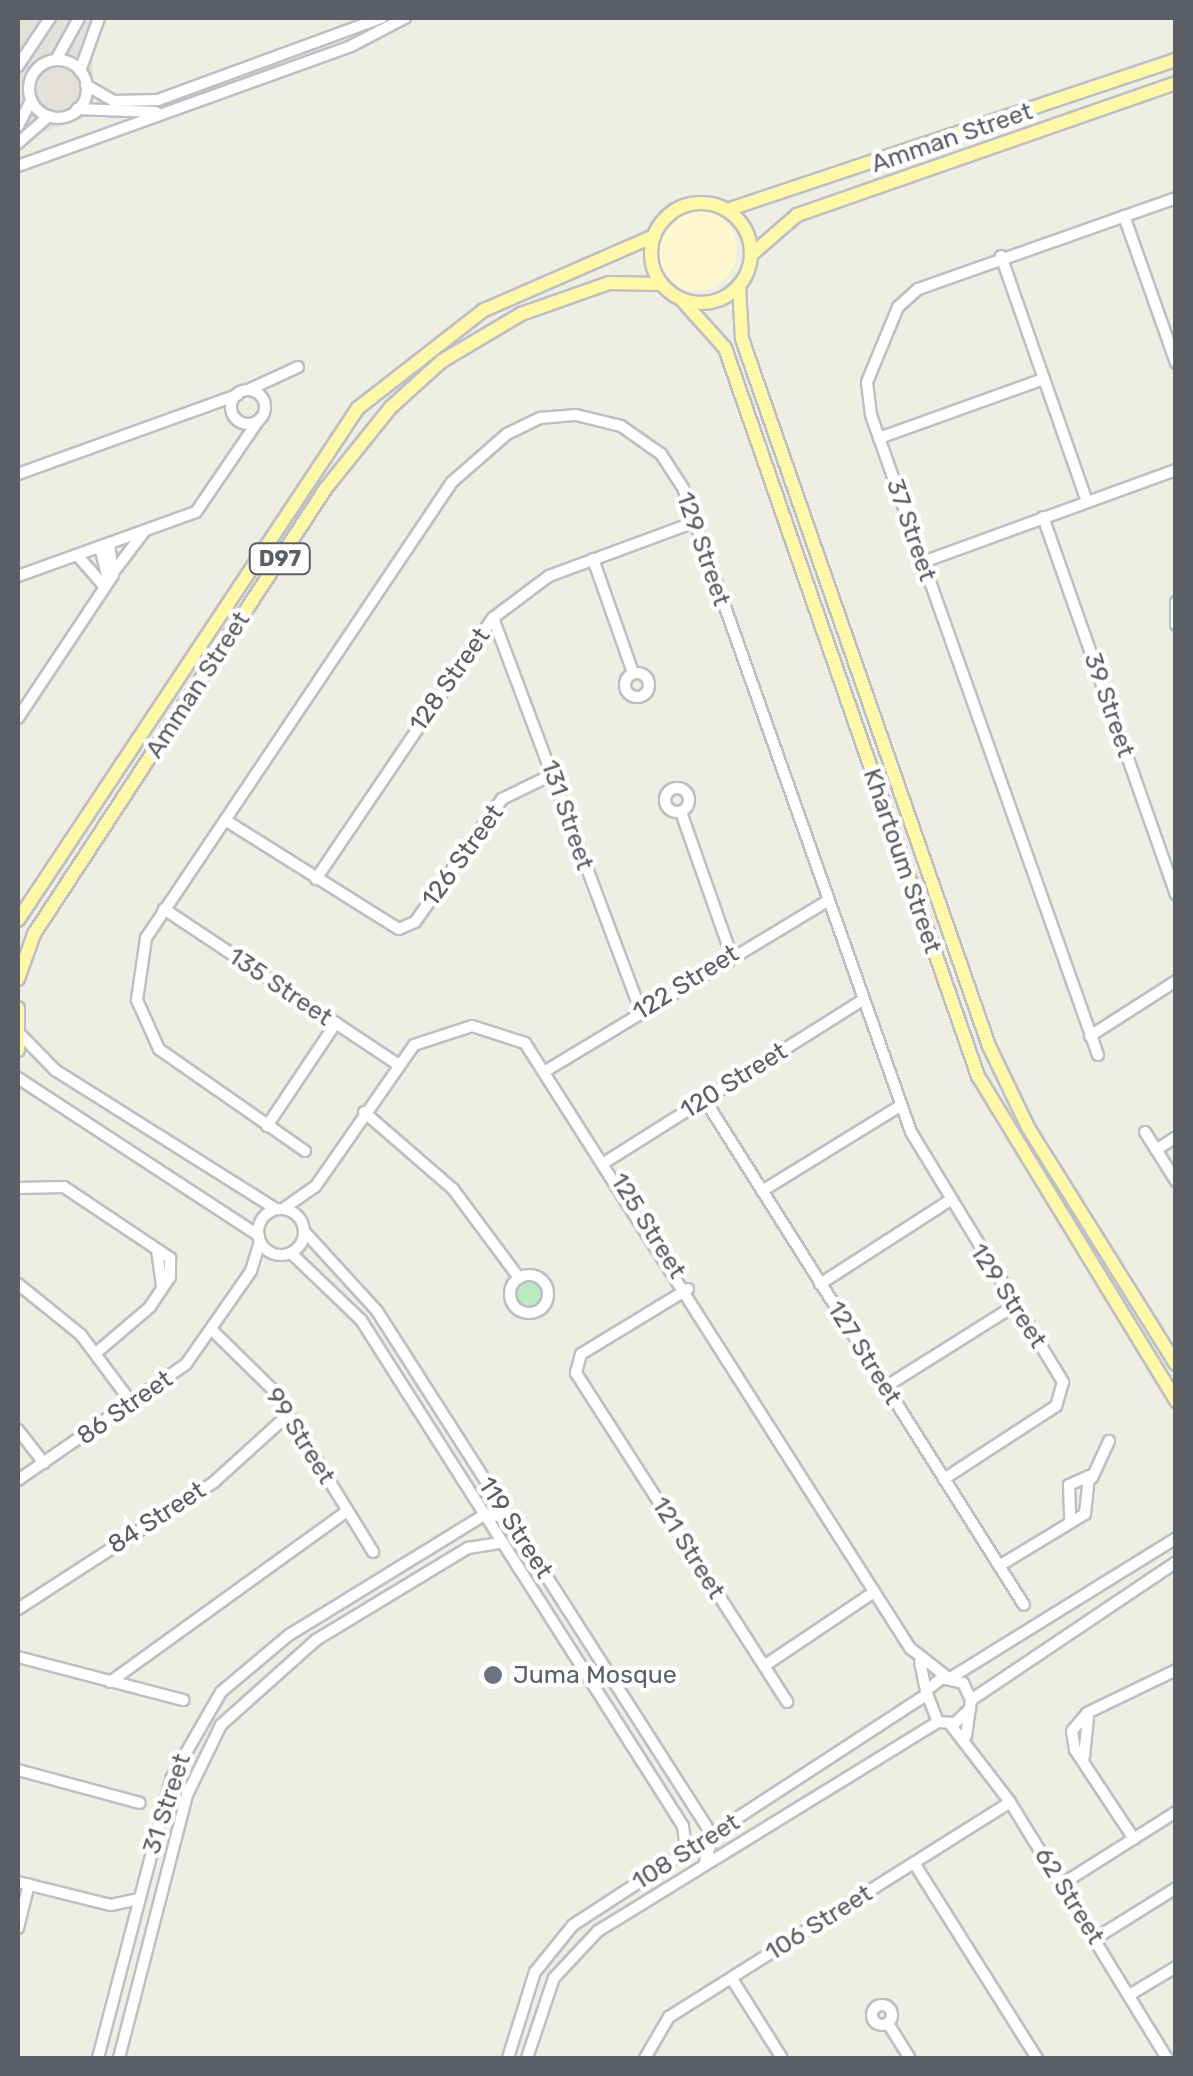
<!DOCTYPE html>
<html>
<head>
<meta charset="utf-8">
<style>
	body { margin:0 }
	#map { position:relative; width:1193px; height:2076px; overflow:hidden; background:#efeee2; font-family:Rubik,sans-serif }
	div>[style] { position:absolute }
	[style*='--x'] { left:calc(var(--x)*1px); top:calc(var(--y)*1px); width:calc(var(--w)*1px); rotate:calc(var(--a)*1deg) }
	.industrial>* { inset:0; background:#e3e1da }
	.green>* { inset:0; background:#bce9c0 }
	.round { border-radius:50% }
	.sand>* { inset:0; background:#fef7cf }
	.roads { filter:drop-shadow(2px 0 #bdbfc5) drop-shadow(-2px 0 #bdbfc5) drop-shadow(0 2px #bdbfc5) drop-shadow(0 -2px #bdbfc5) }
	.minor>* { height:10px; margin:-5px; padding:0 5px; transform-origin:5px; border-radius:5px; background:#fff }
	.minor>.ring { margin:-5px; padding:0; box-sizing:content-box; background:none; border:10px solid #fff; border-radius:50% }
	.major>* { height:12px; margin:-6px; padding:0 6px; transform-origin:6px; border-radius:6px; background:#fff8a8 }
	.major>.ring { margin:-6px; padding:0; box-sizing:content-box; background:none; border:12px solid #fff8a8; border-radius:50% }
	.dots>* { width:28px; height:28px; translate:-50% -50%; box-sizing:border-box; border:5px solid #fff; border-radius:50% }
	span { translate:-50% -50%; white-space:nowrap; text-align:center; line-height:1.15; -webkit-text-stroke:9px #fff; paint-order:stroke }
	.shield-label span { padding:2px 8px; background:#fff; border:2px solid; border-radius:8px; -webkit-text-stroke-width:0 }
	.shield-label { font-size:22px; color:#5b5e65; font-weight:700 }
	.street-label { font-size:25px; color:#5b5e65 }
	.worship-label { font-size:25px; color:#5b616d }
	.left { translate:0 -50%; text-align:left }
	.frame { position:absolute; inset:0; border:20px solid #5b5e65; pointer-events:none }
</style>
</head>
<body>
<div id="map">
	<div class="industrial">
		<i style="clip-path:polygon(18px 18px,92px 18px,94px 114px,18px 142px)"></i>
	</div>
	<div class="green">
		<i class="round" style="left:515px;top:1279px;width:30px;height:30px"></i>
	</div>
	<div class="sand">
		<i class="round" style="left:655px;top:209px;width:82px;height:82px"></i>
	</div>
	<div class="roads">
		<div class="minor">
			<i style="--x:56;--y:60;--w:48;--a:-61.3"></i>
			<i class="ring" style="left:29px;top:60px;width:48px;height:48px"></i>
			<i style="--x:18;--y:66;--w:58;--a:-56.3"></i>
			<i style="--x:80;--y:71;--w:56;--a:-70.3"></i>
			<i style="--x:86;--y:85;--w:32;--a:30"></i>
			<i style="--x:114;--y:101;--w:44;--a:-1.3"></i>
			<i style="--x:158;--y:100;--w:238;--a:-20.2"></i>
			<i style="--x:77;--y:109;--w:79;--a:2.2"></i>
			<i style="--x:18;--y:126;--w:29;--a:-63"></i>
			<i style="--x:18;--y:143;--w:41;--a:-41.1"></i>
			<i style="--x:18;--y:166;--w:354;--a:-19.8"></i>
			<i style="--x:351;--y:46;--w:61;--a:-27.4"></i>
			<i style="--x:1124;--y:216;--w:156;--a:70.5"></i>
			<i style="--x:1001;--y:256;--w:260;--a:70.7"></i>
			<i style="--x:248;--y:390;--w:55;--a:-24.7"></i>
			<i class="ring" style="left:231px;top:390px;width:24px;height:24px"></i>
			<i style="--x:879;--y:438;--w:175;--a:-19.7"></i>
			<i style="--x:18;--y:474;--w:233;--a:-19.8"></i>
			<i style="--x:1043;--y:517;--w:400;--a:70.6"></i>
			<i style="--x:100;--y:547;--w:34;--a:76"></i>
			<i style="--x:77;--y:555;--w:41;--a:48.9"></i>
			<i style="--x:593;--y:559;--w:118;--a:70.6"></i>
			<i style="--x:923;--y:562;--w:269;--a:-20"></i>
			<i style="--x:115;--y:570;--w:48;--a:-52.7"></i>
			<i style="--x:18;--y:576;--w:189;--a:-19.8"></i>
			<i style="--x:196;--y:512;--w:110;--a:-55.7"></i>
			<i style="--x:1176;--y:602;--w:23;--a:90"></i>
			<i style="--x:493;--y:618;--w:420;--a:69.4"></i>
			<i class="ring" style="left:625px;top:673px;width:14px;height:14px"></i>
			<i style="--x:18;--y:718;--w:172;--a:-56.4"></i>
			<i style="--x:113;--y:575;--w:32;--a:-97"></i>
			<i class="ring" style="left:665px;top:788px;width:14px;height:14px"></i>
			<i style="--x:682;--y:815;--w:147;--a:70.6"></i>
			<i style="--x:225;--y:820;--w:205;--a:32.1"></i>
			<i style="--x:399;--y:929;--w:17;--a:-24"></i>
			<i style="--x:415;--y:922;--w:151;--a:-54.7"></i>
			<i style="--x:502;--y:799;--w:57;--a:-26.1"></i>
			<i style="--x:316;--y:879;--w:315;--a:-55.9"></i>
			<i style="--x:493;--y:618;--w:70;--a:-36.9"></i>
			<i style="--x:549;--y:576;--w:156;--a:-20.3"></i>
			<i style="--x:164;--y:909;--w:280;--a:33.6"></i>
			<i style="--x:22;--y:1036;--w:47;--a:45.9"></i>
			<i style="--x:55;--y:1070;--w:261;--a:32.2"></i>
			<i style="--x:1090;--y:1036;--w:102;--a:-32.6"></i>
			<i style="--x:1098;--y:1055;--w:679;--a:-109.53"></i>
			<i style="--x:871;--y:415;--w:33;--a:-97"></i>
			<i style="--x:867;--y:382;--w:81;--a:-67.5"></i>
			<i style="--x:898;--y:307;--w:27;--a:-42"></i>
			<i style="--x:918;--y:289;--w:274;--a:-19.4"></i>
			<i style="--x:549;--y:1069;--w:323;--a:-31.1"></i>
			<i style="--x:18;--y:1078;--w:288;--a:33.2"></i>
			<i style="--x:705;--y:1100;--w:597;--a:57.72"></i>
			<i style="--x:364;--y:1112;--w:118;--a:40.9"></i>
			<i style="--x:453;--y:1189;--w:111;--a:53.4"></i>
			<i style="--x:267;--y:1126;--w:124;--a:-56.2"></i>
			<i style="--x:1145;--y:1132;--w:58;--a:57.7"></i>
			<i style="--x:1156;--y:1150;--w:24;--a:-33"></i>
			<i style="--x:305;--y:1151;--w:178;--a:-145.1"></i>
			<i style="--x:159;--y:1049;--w:54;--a:-114.2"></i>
			<i style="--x:137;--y:1000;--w:63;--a:-81.7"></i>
			<i style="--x:146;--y:938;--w:549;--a:-56.14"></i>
			<i style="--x:452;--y:482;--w:73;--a:-41.1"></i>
			<i style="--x:507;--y:434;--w:37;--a:-26"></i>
			<i style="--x:540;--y:418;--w:36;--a:-5"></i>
			<i style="--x:576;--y:415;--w:46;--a:13.7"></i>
			<i style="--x:621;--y:426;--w:49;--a:35"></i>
			<i style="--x:661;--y:454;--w:40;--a:57.1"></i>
			<i style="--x:683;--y:488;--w:683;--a:70.5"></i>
			<i style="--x:911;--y:1132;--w:293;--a:58.7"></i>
			<i style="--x:1063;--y:1382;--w:25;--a:106"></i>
			<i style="--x:1056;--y:1406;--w:134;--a:146.9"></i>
			<i style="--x:607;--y:1161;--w:300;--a:-32.2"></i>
			<i style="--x:18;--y:1188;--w:46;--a:-1.2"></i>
			<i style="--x:64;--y:1187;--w:128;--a:33.8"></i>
			<i style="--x:170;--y:1258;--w:19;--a:90"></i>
			<i style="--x:170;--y:1277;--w:36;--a:124"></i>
			<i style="--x:150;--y:1307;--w:71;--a:139.6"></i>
			<i style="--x:762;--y:1191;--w:162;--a:-31.6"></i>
			<i style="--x:283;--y:1209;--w:39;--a:-35"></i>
			<i style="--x:315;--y:1187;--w:173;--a:-55.1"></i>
			<i style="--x:414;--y:1045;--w:61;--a:-18.1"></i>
			<i style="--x:472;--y:1026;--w:56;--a:17.8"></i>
			<i style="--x:525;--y:1043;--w:717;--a:57.53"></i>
			<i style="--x:910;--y:1648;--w:47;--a:38.1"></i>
			<i class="ring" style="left:258px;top:1209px;width:36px;height:36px"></i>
			<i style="--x:304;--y:1231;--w:108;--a:47.6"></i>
			<i style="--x:377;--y:1311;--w:250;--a:57.4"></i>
			<i style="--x:157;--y:1250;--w:35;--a:82"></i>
			<i style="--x:291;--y:1253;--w:97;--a:43.7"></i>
			<i style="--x:361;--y:1320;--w:600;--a:57.53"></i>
			<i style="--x:683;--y:1826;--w:26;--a:83"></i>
			<i class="ring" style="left:510px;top:1275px;width:28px;height:28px"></i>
			<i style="--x:18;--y:1284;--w:81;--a:39"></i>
			<i style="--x:81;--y:1335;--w:89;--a:53.3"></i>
			<i style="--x:820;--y:1284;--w:151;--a:-32.8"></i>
			<i style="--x:688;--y:1289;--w:125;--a:148.7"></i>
			<i style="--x:581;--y:1354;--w:20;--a:105"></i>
			<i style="--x:576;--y:1373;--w:391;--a:57.3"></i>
			<i style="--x:213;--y:1331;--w:86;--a:44.5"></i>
			<i style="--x:274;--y:1391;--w:189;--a:58.4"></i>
			<i style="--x:885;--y:1387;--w:152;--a:-32.1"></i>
			<i style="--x:18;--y:1430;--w:42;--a:51.8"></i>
			<i style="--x:1092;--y:1478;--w:41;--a:-65.3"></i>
			<i style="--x:18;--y:1480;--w:204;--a:-34.6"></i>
			<i style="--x:186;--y:1364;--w:113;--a:-55"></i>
			<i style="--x:251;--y:1271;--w:31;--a:-73"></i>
			<i style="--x:524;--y:1541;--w:350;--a:57.4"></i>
			<i style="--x:713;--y:1836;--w:28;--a:107"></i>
			<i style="--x:999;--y:1566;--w:100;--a:-31.2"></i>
			<i style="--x:1085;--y:1514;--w:38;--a:-84"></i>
			<i style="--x:1089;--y:1476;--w:22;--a:156"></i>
			<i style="--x:1069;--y:1485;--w:36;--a:88"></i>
			<i style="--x:18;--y:1609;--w:234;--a:-32.9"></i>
			<i style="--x:214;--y:1482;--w:100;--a:-42.2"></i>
			<i style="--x:18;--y:1657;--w:171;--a:14.6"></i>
			<i style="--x:920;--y:1662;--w:30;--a:78"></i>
			<i style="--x:764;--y:1666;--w:133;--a:-33.9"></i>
			<i style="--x:952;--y:1677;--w:264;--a:-31.8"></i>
			<i style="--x:110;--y:1682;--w:292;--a:-35.8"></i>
			<i style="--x:971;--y:1700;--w:247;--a:-33.9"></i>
			<i style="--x:950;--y:1724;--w:98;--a:52.4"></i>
			<i style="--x:1010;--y:1802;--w:300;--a:58.5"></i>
			<i style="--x:966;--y:1736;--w:36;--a:-82"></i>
			<i style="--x:971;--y:1700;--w:19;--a:-115"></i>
			<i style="--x:963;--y:1683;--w:22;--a:-167"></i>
			<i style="--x:942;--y:1678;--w:21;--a:141"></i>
			<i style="--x:926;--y:1691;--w:33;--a:69"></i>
			<i style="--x:938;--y:1722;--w:17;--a:3"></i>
			<i style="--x:955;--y:1723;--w:21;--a:-43"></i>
			<i style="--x:1084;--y:1757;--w:40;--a:-84.3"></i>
			<i style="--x:18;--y:1770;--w:126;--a:15.1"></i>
			<i style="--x:1134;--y:1839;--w:107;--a:-123.5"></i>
			<i style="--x:1075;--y:1750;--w:19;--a:-99"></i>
			<i style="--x:1072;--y:1731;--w:23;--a:-50"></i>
			<i style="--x:1087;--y:1713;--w:99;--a:-25.8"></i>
			<i style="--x:914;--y:1863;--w:231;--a:57.8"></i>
			<i style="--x:18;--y:1882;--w:96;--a:13.9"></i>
			<i style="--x:111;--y:1905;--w:29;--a:-12"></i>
			<i style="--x:1062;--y:1884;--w:135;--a:-32.3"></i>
			<i style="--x:18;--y:1928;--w:45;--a:-76"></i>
			<i style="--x:1096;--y:1938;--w:94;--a:-32"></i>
			<i style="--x:732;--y:1979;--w:93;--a:57.7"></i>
			<i style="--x:1131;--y:1994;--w:52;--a:-31"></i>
			<i class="ring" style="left:872px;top:2005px;width:10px;height:10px"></i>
			<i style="--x:889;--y:2025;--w:39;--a:58"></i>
			<i style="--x:98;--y:2058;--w:288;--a:-75.3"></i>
			<i style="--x:171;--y:1779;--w:100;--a:-60.1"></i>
			<i style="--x:221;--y:1692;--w:89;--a:-40"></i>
			<i style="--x:289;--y:1635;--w:229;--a:-31.6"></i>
			<i style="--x:484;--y:1515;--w:16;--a:4"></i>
			<i style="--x:500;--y:1516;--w:39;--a:48"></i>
			<i style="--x:119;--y:2058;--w:272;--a:-75.5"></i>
			<i style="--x:187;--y:1795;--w:78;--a:-64.1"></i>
			<i style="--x:221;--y:1725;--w:127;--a:-41.8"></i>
			<i style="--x:316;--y:1640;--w:178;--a:-31.2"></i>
			<i style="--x:468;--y:1548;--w:32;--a:-9"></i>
			<i style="--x:508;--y:2058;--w:90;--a:-72.6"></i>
			<i style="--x:535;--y:1972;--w:60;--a:-51"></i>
			<i style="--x:573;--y:1925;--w:419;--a:-33.1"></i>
			<i style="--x:527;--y:2058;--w:84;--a:-71.4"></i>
			<i style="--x:554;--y:1978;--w:64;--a:-46.9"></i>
			<i style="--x:598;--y:1931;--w:399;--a:-31.6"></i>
			<i style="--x:645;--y:2058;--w:48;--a:-59.7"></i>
			<i style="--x:669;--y:2017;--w:403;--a:-32.2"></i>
		</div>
		<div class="major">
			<i class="ring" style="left:651px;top:203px;width:88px;height:88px"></i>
			<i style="--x:727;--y:210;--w:473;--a:-18.5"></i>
			<i style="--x:751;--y:255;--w:61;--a:-41"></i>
			<i style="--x:797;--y:215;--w:401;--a:-19.2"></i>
			<i style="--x:739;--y:286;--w:53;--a:86.8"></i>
			<i style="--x:742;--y:339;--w:749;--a:70.74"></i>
			<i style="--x:989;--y:1046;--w:92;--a:64.3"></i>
			<i style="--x:1029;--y:1129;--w:277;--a:58"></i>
			<i style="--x:681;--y:299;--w:66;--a:48.1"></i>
			<i style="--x:725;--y:348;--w:771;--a:70.84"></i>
			<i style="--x:978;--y:1076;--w:381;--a:58.6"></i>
			<i style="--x:18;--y:920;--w:615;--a:-56.41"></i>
			<i style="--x:358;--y:408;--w:160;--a:-37.9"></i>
			<i style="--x:484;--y:310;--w:185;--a:-23.5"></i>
			<i style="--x:18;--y:979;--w:48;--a:-70.4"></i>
			<i style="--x:34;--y:934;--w:533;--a:-56.79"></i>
			<i style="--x:326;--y:488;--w:102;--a:-51.3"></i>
			<i style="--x:390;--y:408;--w:70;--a:-42.1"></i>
			<i style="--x:442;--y:361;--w:92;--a:-30.7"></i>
			<i style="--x:521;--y:314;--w:93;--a:-19.4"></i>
			<i style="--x:609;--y:283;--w:52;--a:1.1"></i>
			<i style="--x:18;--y:1008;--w:42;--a:90"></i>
		</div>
	</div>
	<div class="dots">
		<i style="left:493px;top:1675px;background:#6b7280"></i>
	</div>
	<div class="shield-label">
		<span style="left:280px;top:559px">D97</span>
	</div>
	<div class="street-label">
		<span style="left:952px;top:138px;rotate:-19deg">Amman Street</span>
		<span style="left:911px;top:530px;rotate:71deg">37 Street</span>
		<span style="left:703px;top:549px;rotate:71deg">129 Street</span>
		<span style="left:450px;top:680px;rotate:-55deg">128 Street</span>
		<span style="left:198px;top:685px;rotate:-57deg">Amman Street</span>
		<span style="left:1109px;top:705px;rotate:71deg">39 Street</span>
		<span style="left:567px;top:815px;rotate:71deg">131 Street</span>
		<span style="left:463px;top:856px;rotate:-54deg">126 Street</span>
		<span style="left:902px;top:861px;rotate:71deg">Khartoum Street</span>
		<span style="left:686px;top:983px;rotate:-32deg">122 Street</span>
		<span style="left:280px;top:987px;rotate:34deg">135 Street</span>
		<span style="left:734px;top:1081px;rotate:-32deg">120 Street</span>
		<span style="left:648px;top:1226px;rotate:58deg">125 Street</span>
		<span style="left:1008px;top:1296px;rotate:57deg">129 Street</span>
		<span style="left:864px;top:1353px;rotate:58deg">127 Street</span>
		<span style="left:125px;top:1408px;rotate:-35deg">86 Street</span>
		<span style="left:300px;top:1436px;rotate:58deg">99 Street</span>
		<span style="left:157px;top:1518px;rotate:-33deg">84 Street</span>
		<span style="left:515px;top:1528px;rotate:57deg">119 Street</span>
		<span style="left:688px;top:1548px;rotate:58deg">121 Street</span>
		<span style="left:167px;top:1804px;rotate:-72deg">31 Street</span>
		<span style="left:686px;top:1852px;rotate:-32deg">108 Street</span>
		<span style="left:1069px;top:1896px;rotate:58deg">62 Street</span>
		<span style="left:819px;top:1923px;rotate:-32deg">106 Street</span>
	</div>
	<div class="worship-label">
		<span class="left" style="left:513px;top:1675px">Juma Mosque</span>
	</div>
	<div class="frame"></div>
</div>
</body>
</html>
